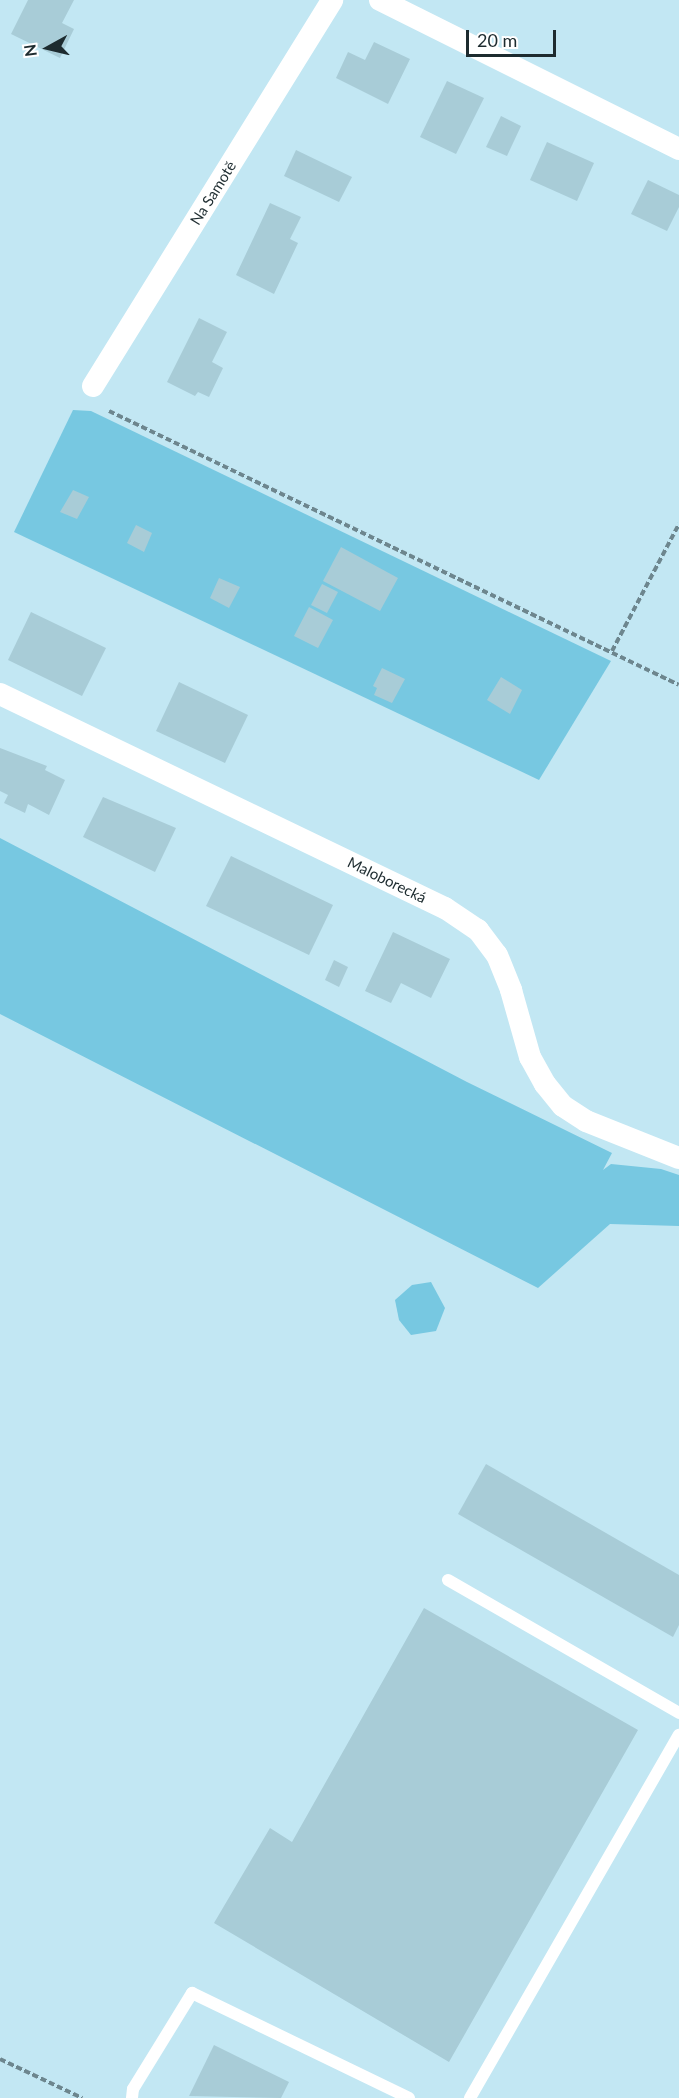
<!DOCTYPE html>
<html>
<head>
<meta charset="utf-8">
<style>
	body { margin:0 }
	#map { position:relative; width:679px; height:2098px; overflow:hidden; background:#c2e7f3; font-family:Lato,sans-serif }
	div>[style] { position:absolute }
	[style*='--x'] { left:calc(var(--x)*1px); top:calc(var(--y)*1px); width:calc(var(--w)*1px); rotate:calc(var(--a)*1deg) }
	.green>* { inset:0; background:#77c8e1 }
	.building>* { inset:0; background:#a8ccd7 }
	.path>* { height:4px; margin-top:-2px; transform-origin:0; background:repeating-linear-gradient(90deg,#6d868e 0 6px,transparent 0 9px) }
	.lane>* { height:12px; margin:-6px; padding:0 6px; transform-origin:6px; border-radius:6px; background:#fff }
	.street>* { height:22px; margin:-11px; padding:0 11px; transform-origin:11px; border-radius:11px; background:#fff }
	span { translate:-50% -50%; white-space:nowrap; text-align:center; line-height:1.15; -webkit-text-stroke:5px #fff; paint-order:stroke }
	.street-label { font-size:15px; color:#1d2b2f }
	.north { position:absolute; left:18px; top:18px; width:60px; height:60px; -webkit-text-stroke:4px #fff; paint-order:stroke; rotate:262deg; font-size:16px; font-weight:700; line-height:24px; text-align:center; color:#1d2b2f }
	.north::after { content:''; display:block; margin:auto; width:21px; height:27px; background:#1d2b2f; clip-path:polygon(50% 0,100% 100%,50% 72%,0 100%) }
	.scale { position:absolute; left:466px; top:30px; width:90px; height:27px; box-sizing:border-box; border:3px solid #1d2b2f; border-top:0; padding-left:8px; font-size:18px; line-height:21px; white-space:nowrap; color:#1d2b2f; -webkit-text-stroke:4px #fff; paint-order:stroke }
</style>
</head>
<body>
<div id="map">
	<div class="green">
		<i style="clip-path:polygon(73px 410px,91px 411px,611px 661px,539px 780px,14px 532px)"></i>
		<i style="clip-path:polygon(0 838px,467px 1082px,612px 1153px,603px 1170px,611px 1164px,661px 1169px,679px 1175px,679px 1226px,610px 1224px,538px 1288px,0 1014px)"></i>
		<i style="clip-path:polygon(431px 1282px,445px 1308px,436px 1331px,411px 1335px,399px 1320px,395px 1300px,412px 1285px)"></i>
	</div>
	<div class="building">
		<i style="clip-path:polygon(28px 0,74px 0,62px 23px,74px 29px,60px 58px,11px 34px)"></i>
		<i style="clip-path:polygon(374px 42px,410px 59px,388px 104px,336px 78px,348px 52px,365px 60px)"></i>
		<i style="clip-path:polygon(447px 81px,484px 98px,456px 154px,420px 137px)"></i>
		<i style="clip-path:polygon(501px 116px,521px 126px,507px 156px,486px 147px)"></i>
		<i style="clip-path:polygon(547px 142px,594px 163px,577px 201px,530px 180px)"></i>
		<i style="clip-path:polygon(296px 150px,352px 177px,339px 202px,284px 176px)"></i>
		<i style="clip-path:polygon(648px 180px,679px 195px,679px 207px,667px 231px,631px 214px)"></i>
		<i style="clip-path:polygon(270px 203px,301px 217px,290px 239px,298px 243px,274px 294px,236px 275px)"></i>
		<i style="clip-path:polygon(199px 318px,227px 332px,212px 362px,223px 368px,209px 397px,198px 392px,195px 396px,167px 382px)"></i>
		<i style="clip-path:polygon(73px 490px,89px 497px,77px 519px,60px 512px)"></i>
		<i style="clip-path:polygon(136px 525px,152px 533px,144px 552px,127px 543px)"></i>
		<i style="clip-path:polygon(341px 547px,398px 578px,380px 611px,323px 581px)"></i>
		<i style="clip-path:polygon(219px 578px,240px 587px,229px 608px,210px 598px)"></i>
		<i style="clip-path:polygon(322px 584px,338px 592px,327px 613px,311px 605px)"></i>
		<i style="clip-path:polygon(309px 607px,333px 620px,318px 648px,294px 636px)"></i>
		<i style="clip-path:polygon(31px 612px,106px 648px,82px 696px,8px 660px)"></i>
		<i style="clip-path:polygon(382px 668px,405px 679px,392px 703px,374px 695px,377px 688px,373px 686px)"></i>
		<i style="clip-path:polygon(501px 677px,522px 690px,510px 714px,487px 700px)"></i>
		<i style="clip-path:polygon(179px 682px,248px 715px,225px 763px,156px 731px)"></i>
		<i style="clip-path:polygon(0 748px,47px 766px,45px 770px,65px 780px,49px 815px,28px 804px,25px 813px,4px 803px,8px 795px,0 791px)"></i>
		<i style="clip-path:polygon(103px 797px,176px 828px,155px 872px,83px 837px)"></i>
		<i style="clip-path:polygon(231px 856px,333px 905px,309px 955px,206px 906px)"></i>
		<i style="clip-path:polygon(393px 932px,450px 959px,431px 998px,401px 983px,391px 1003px,365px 991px)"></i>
		<i style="clip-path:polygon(334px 960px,348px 967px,339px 987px,325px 980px)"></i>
		<i style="clip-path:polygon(486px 1464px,679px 1575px,679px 1625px,673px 1637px,458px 1514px)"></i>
		<i style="clip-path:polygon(424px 1608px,638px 1730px,449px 2062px,214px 1923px,270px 1828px,292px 1842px)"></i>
		<i style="clip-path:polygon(214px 2045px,289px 2082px,281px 2098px,189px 2096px)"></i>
	</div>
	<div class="path">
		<i style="--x:109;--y:411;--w:632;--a:25.67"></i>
		<i style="--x:612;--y:651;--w:144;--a:-62.2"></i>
		<i style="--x:0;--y:2059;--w:91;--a:25.4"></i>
	</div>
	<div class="lane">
		<i style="--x:448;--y:1580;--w:267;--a:29.9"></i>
		<i style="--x:132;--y:2098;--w:9;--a:-84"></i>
		<i style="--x:133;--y:2089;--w:113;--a:-58.4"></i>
		<i style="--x:192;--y:1993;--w:241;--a:25.8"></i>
		<i style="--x:470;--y:2098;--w:419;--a:-60.1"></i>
	</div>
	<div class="street">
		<i style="--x:380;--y:0;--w:334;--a:26.5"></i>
		<i style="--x:93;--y:386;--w:454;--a:-58.2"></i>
		<i style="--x:0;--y:694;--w:494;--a:25.7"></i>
		<i style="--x:445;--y:908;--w:40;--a:34"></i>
		<i style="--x:478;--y:930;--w:31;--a:53"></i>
		<i style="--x:497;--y:955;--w:38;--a:68"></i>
		<i style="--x:511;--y:990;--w:70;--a:74.2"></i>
		<i style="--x:530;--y:1057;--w:31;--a:61"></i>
		<i style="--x:545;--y:1084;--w:28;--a:51"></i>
		<i style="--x:563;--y:1106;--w:27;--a:33"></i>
		<i style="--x:586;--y:1121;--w:100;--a:21.7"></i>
	</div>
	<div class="street-label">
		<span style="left:213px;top:193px;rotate:-58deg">Na Samotě</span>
		<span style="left:387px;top:880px;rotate:26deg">Maloborecká</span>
	</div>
	<div class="north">N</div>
	<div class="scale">20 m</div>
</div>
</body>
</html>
